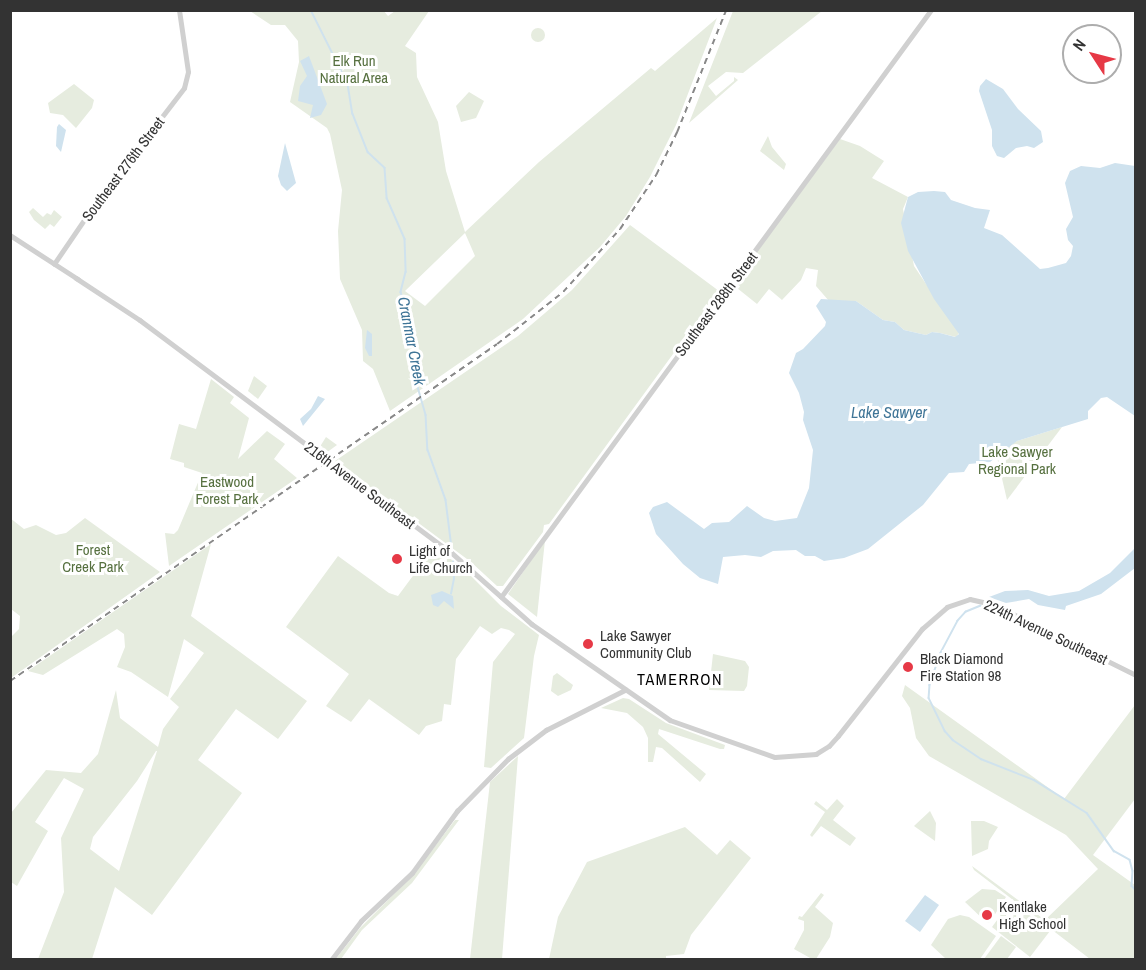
<!DOCTYPE html>
<html>
<head>
<meta charset="utf-8">
<style>
	body { margin:0 }
	#map { position:relative; width:1146px; height:970px; overflow:hidden; background:#fff; font-family:"Archivo Narrow",sans-serif }
	div>[style] { position:absolute }
	[style*='--x'] { left:calc(var(--x)*1px); top:calc(var(--y)*1px); width:calc(var(--w)*1px); rotate:calc(var(--a)*1deg) }
	.green>* { inset:0; background:#e6ecdf }
	.round { border-radius:50% }
	.water>* { inset:0; background:#cfe2ee }
	.stream>* { height:1.5px; margin:-0.75px; padding:0 0.75px; transform-origin:0.75px; border-radius:0.75px; background:#cfe2ee }
	.tertiary>* { height:4.5px; margin:-2.25px; padding:0 2.25px; transform-origin:2.25px; border-radius:2.25px; background:#d0d0d0 }
	.rail>* { height:1.5px; margin-top:-0.75px; transform-origin:0; background:repeating-linear-gradient(90deg,#888 0 6px,transparent 0 10.5px) }
	.dots>* { width:16px; height:16px; translate:-50% -50%; box-sizing:border-box; border:3px solid #fff; border-radius:50% }
	span { translate:-50% -50%; white-space:nowrap; text-align:center; line-height:1.15; -webkit-text-stroke:6px #fff; paint-order:stroke }
	.park-label { font-size:15px; color:#56703f }
	.street-label { font-size:15px; color:#333 }
	.poi-label { font-size:15px; color:#333 }
	.left { translate:0 -50%; text-align:left }
	.water-label { font-size:16px; color:#3f7597; font-style:italic }
	.neighbourhood-label { font-size:16px; color:#000; letter-spacing:1.5px }
	.frame { position:absolute; inset:0; border:12px solid #333; pointer-events:none }
	.north { position:absolute; left:1062px; top:24px; width:60px; height:60px; box-sizing:border-box; background:#fff; border:2px solid #adadad; border-radius:50%; rotate:306deg; font-size:16px; font-weight:700; line-height:24px; text-align:center; color:#333 }
	.north::after { content:''; display:block; margin:auto; width:21px; height:27px; background:#e63946; clip-path:polygon(50% 0,100% 100%,50% 72%,0 100%) }
</style>
</head>
<body>
<div id="map">
	<div class="green">
		<i style="clip-path:polygon(evenodd,383px 10px,388px 16px,395px 11px,429px 11px,405px 46px,416px 53px,417px 77px,438px 122px,446px 171px,465px 232px,539px 162px,651px 68px,655px 71px,717px 18px,676px 125px,650px 177px,626px 216px,600px 247px,523px 319px,390px 411px,373px 369px,363px 361px,362px 330px,340px 279px,338px 231px,342px 190px,330px 134px,327px 128px,290px 102px,299px 62px,298px 41px,285px 25px,271px 25px,250px 11px,383px 10px,465px 233px,475px 256px,425px 306px,405px 291px,465px 233px)"></i>
		<i style="clip-path:polygon(733px 11px,822px 11px,743px 73px,726px 72px,708px 86px,716px 96px,734px 81px,734px 77px,738px 80px,689px 123px)"></i>
		<i class="round" style="left:531px;top:28px;width:14px;height:14px"></i>
		<i style="clip-path:polygon(74px 84px,94px 100px,92px 108px,76px 128px,63px 115px,50px 113px,48px 103px)"></i>
		<i style="clip-path:polygon(469px 92px,484px 101px,476px 118px,461px 122px,456px 106px)"></i>
		<i style="clip-path:polygon(768px 136px,772px 147px,786px 164px,784px 170px,760px 151px)"></i>
		<i style="clip-path:polygon(840px 139px,860px 146px,884px 161px,872px 178px,908px 197px,903px 209px,914px 266px,959px 333px,956px 337px,940px 333px,932px 332px,926px 335px,904px 330px,895px 322px,883px 320px,856px 301px,829px 301px,816px 286px,818px 270px,806px 268px,801px 280px,782px 300px,769px 289px,757px 304px,732px 284px)"></i>
		<i style="clip-path:polygon(33px 208px,43px 217px,47px 213px,51px 215px,54px 210px,62px 217px,54px 227px,50px 224px,45px 229px,34px 220px,29px 212px)"></i>
		<i style="clip-path:polygon(630px 225px,719px 291px,549px 524px,544px 525px,543px 532px,503px 586px,497px 586px,471px 562px,335px 461px,518px 336px,572px 290px)"></i>
		<i style="clip-path:polygon(254px 376px,267px 386px,258px 399px,248px 391px)"></i>
		<i style="clip-path:polygon(211px 379px,234px 397px,230px 403px,249px 418px,238px 459px,267px 431px,285px 444px,274px 459px,297px 478px,169px 566px,165px 533px,174px 534px,178px 530px,202px 473px,184px 467px,184px 463px,170px 459px,179px 424px,196px 429px)"></i>
		<i style="clip-path:polygon(1062px 427px,1007px 500px,997px 457px,1007px 446px,1017px 441px)"></i>
		<i style="clip-path:polygon(326px 437px,337px 445px,326px 453px,321px 449px,321px 445px)"></i>
		<i style="clip-path:polygon(10px 518px,24px 529px,36px 525px,56px 535px,66px 533px,85px 518px,160px 572px,11px 678px,11px 637px,19px 629px,20px 616px,11px 609px)"></i>
		<i style="clip-path:polygon(545px 540px,537px 617px,508px 594px)"></i>
		<i style="clip-path:polygon(evenodd,211px 544px,191px 616px,307px 701px,278px 739px,236px 709px,198px 760px,242px 793px,152px 915px,115px 887px,92px 959px,38px 959px,64px 892px,61px 838px,84px 789px,64px 778px,35px 822px,48px 831px,17px 886px,11px 882px,11px 813px,46px 770px,81px 773px,98px 754px,116px 690px,120px 718px,158px 747px,163px 729px,179px 707px,170px 699px,204px 653px,184px 639px,168px 697px,131px 672px,117px 667px,125px 647px,124px 634px,117px 629px,43px 675px,28px 671px,211px 544px,156px 751px,157px 751px,119px 871px,90px 849px,93px 837px,137px 781px,156px 751px)"></i>
		<i style="clip-path:polygon(435px 546px,469px 574px,501px 606px,539px 635px,534px 656px,524px 738px,491px 768px,484px 767px,493px 662px,515px 634px,509px 630px,501px 628px,492px 634px,480px 626px,456px 659px,451px 705px,444px 704px,442px 721px,426px 726px,419px 735px,369px 699px,351px 722px,326px 706px,349px 674px,286px 627px,338px 556px,389px 593px,398px 596px)"></i>
		<i style="clip-path:polygon(713px 654px,745px 661px,749px 667px,747px 686px,744px 691px,709px 690px)"></i>
		<i style="clip-path:polygon(557px 673px,573px 685px,571px 690px,558px 696px,551px 691px,553px 676px)"></i>
		<i style="clip-path:polygon(905px 685px,1064px 799px,1135px 705px,1135px 799px,1093px 855px,1135px 885px,1135px 959px,1090px 959px,974px 870px,972px 866px,1045px 920px,1098px 869px,1066px 835px,929px 756px,916px 738px,910px 708px,902px 696px)"></i>
		<i style="clip-path:polygon(623px 698px,629px 699px,666px 723px,725px 745px,724px 749px,720px 749px,659px 729px,658px 734px,706px 774px,700px 782px,662px 748px,656px 747px,653px 762px,648px 762px,648px 738px,643px 727px,627px 713px,601px 708px)"></i>
		<i style="clip-path:polygon(518px 756px,502px 959px,470px 959px,490px 782px)"></i>
		<i style="clip-path:polygon(837px 799px,844px 806px,833px 820px,856px 838px,850px 846px,821px 826px,812px 837px,810px 835px,825px 812px,814px 804px,816px 801px,827px 810px)"></i>
		<i style="clip-path:polygon(930px 811px,936px 823px,935px 841px,914px 826px)"></i>
		<i style="clip-path:polygon(455px 820px,459px 820px,412px 883px,362px 930px,341px 959px,335px 960px,360px 928px,412px 876px)"></i>
		<i style="clip-path:polygon(971px 821px,984px 821px,998px 827px,989px 841px,988px 849px,972px 856px)"></i>
		<i style="clip-path:polygon(685px 827px,717px 855px,730px 840px,751px 858px,691px 935px,684px 954px,666px 956px,666px 960px,549px 959px,558px 917px,587px 862px)"></i>
		<i style="clip-path:polygon(982px 889px,995px 890px,1006px 897px,990px 922px,987px 923px,965px 902px)"></i>
		<i style="clip-path:polygon(821px 893px,824px 895px,815px 907px,833px 923px,830px 937px,816px 959px,812px 959px,794px 949px,804px 930px,804px 921px,798px 919px,799px 916px,802px 917px)"></i>
		<i style="clip-path:polygon(1011px 901px,1050px 931px,1030px 957px,992px 927px)"></i>
		<i style="clip-path:polygon(960px 915px,969px 917px,996px 936px,980px 959px,946px 959px,931px 945px,948px 919px)"></i>
		<i style="clip-path:polygon(1001px 936px,1016px 947px,1007px 959px,984px 959px)"></i>
	</div>
	<div class="water">
		<i style="clip-path:polygon(309px 56px,327px 104px,321px 115px,310px 118px,313px 105px,298px 101px,300px 86px,307px 76px,300px 61px)"></i>
		<i style="clip-path:polygon(986px 79px,1003px 89px,1018px 109px,1041px 131px,1043px 142px,1034px 148px,1027px 146px,1016px 148px,1004px 158px,997px 156px,992px 146px,992px 130px,979px 91px,980px 86px)"></i>
		<i style="clip-path:polygon(59px 124px,66px 130px,61px 152px,56px 146px,57px 127px)"></i>
		<i style="clip-path:polygon(285px 143px,296px 183px,287px 191px,281px 185px,278px 176px)"></i>
		<i style="clip-path:polygon(1115px 163px,1135px 166px,1135px 416px,1107px 397px,1101px 398px,1088px 411px,1088px 419px,1017px 441px,990px 462px,969px 464px,964px 472px,949px 473px,923px 505px,868px 549px,844px 558px,824px 561px,815px 556px,805px 556px,796px 550px,773px 551px,761px 557px,745px 555px,723px 557px,718px 584px,700px 578px,683px 564px,656px 534px,649px 513px,653px 507px,667px 502px,704px 529px,712px 523px,729px 522px,747px 506px,764px 518px,775px 521px,797px 518px,809px 488px,813px 450px,803px 420px,804px 412px,799px 393px,789px 373px,796px 353px,803px 349px,825px 326px,826px 322px,816px 306px,821px 299px,856px 301px,883px 320px,895px 322px,904px 330px,926px 335px,932px 332px,940px 333px,955px 337px,959px 334px,934px 299px,908px 251px,901px 223px,908px 197px,918px 192px,934px 191px,945px 192px,951px 200px,975px 208px,990px 210px,984px 228px,1002px 235px,1040px 269px,1048px 268px,1066px 263px,1071px 256px,1073px 246px,1068px 240px,1066px 229px,1073px 217px,1065px 183px,1070px 171px,1081px 166px,1100px 168px)"></i>
		<i style="clip-path:polygon(367px 330px,372px 334px,372px 356px,369px 356px,365px 348px)"></i>
		<i style="clip-path:polygon(318px 396px,325px 399px,303px 426px,300px 419px,311px 409px)"></i>
		<i style="clip-path:polygon(1135px 548px,1135px 568px,1101px 594px,1066px 606px,1065px 610px,1038px 605px,1029px 599px,1006px 603px,989px 597px,1005px 591px,1028px 590px,1049px 596px,1079px 591px,1110px 573px)"></i>
		<i style="clip-path:polygon(442px 591px,453px 596px,454px 609px,444px 601px,438px 607px,433px 605px,431px 595px)"></i>
		<i style="clip-path:polygon(925px 895px,939px 905px,920px 932px,905px 921px)"></i>
	</div>
	<div class="stream">
		<i style="--x:311;--y:10;--w:83;--a:63.4"></i>
		<i style="--x:348;--y:84;--w:30;--a:81"></i>
		<i style="--x:353;--y:114;--w:41;--a:68.5"></i>
		<i style="--x:368;--y:152;--w:23;--a:43"></i>
		<i style="--x:385;--y:168;--w:30;--a:86"></i>
		<i style="--x:387;--y:198;--w:45;--a:66.3"></i>
		<i style="--x:405;--y:239;--w:33;--a:88"></i>
		<i style="--x:406;--y:272;--w:21;--a:104"></i>
		<i style="--x:401;--y:292;--w:48;--a:75.4"></i>
		<i style="--x:413;--y:338;--w:49;--a:84.2"></i>
		<i style="--x:418;--y:387;--w:29;--a:74"></i>
		<i style="--x:426;--y:415;--w:35;--a:87"></i>
		<i style="--x:428;--y:450;--w:53;--a:70.2"></i>
		<i style="--x:446;--y:500;--w:48;--a:82.9"></i>
		<i style="--x:451;--y:594;--w:15;--a:-79"></i>
		<i style="--x:454;--y:579;--w:17;--a:-93"></i>
		<i style="--x:981;--y:606;--w:16;--a:158"></i>
		<i style="--x:966;--y:612;--w:12;--a:132"></i>
		<i style="--x:958;--y:621;--w:36;--a:118"></i>
		<i style="--x:941;--y:653;--w:34;--a:109"></i>
		<i style="--x:930;--y:685;--w:13;--a:94"></i>
		<i style="--x:929;--y:698;--w:37;--a:64"></i>
		<i style="--x:945;--y:731;--w:12;--a:48"></i>
		<i style="--x:953;--y:740;--w:34;--a:34"></i>
		<i style="--x:981;--y:759;--w:57;--a:21.6"></i>
		<i style="--x:1034;--y:780;--w:62;--a:31.9"></i>
		<i style="--x:1087;--y:813;--w:47;--a:54.6"></i>
		<i style="--x:1114;--y:851;--w:18;--a:29"></i>
		<i style="--x:1130;--y:860;--w:11;--a:75"></i>
		<i style="--x:1133;--y:871;--w:15;--a:94"></i>
		<i style="--x:1132;--y:886;--w:6;--a:45"></i>
	</div>
	<div class="tertiary">
		<i style="--x:10;--y:235;--w:81;--a:32.9"></i>
		<i style="--x:54;--y:264;--w:73;--a:-55.7"></i>
		<i style="--x:95;--y:204;--w:146;--a:-52.5"></i>
		<i style="--x:184;--y:88;--w:16;--a:-76"></i>
		<i style="--x:188;--y:72;--w:63;--a:-98.3"></i>
		<i style="--x:76;--y:278;--w:77;--a:33.3"></i>
		<i style="--x:140;--y:320;--w:389;--a:36.8"></i>
		<i style="--x:452;--y:553;--w:107;--a:41.6"></i>
		<i style="--x:532;--y:624;--w:168;--a:34.8"></i>
		<i style="--x:670;--y:720;--w:111;--a:19.4"></i>
		<i style="--x:775;--y:757;--w:41;--a:-4.2"></i>
		<i style="--x:816;--y:754;--w:15;--a:-32"></i>
		<i style="--x:829;--y:746;--w:13;--a:-48"></i>
		<i style="--x:838;--y:736;--w:136;--a:-51.9"></i>
		<i style="--x:922;--y:629;--w:33;--a:-41"></i>
		<i style="--x:947;--y:607;--w:24;--a:-19"></i>
		<i style="--x:970;--y:599;--w:26;--a:13"></i>
		<i style="--x:995;--y:605;--w:157;--a:26.4"></i>
		<i style="--x:501;--y:597;--w:728;--a:-53.78"></i>
		<i style="--x:331;--y:960;--w:49;--a:-52.4"></i>
		<i style="--x:361;--y:921;--w:70;--a:-43.3"></i>
		<i style="--x:412;--y:873;--w:77;--a:-54"></i>
		<i style="--x:457;--y:811;--w:73;--a:-45.6"></i>
		<i style="--x:508;--y:759;--w:48;--a:-37.3"></i>
		<i style="--x:546;--y:730;--w:89;--a:-26.9"></i>
	</div>
	<div class="rail">
		<i style="--x:10;--y:681;--w:592;--a:-34.68"></i>
		<i style="--x:497;--y:344;--w:84;--a:-38.2"></i>
		<i style="--x:563;--y:292;--w:85;--a:-47.9"></i>
		<i style="--x:620;--y:229;--w:65;--a:-56.3"></i>
		<i style="--x:656;--y:175;--w:48;--a:-64"></i>
		<i style="--x:677;--y:132;--w:131;--a:-68.1"></i>
	</div>
	<div class="dots">
		<i style="left:397px;top:559px;background:#e63946"></i>
		<i style="left:588px;top:644px;background:#e63946"></i>
		<i style="left:908px;top:667px;background:#e63946"></i>
		<i style="left:987px;top:915px;background:#e63946"></i>
	</div>
	<div class="park-label">
		<span style="left:354px;top:69px">Elk Run<br>Natural Area</span>
		<span style="left:1017px;top:460px">Lake Sawyer<br>Regional Park</span>
		<span style="left:227px;top:490px">Eastwood<br>Forest Park</span>
		<span style="left:93px;top:558px">Forest<br>Creek Park</span>
	</div>
	<div class="street-label">
		<span style="left:123px;top:169px;rotate:-53deg">Southeast 276th Street</span>
		<span style="left:716px;top:304px;rotate:-53deg">Southeast 288th Street</span>
		<span style="left:360px;top:485px;rotate:37deg">216th Avenue Southeast</span>
		<span style="left:1046px;top:632px;rotate:25deg">224th Avenue Southeast</span>
	</div>
	<div class="poi-label">
		<span class="left" style="left:409px;top:559px">Light of<br>Life Church</span>
		<span class="left" style="left:600px;top:644px">Lake Sawyer<br>Community Club</span>
		<span class="left" style="left:920px;top:667px">Black Diamond<br>Fire Station 98</span>
		<span class="left" style="left:999px;top:915px">Kentlake<br>High School</span>
	</div>
	<div class="water-label">
		<span style="left:412px;top:341px;rotate:79deg">Cranmar Creek</span>
		<span style="left:889px;top:412px">Lake Sawyer</span>
	</div>
	<div class="neighbourhood-label">
		<span style="left:680px;top:679px">TAMERRON</span>
	</div>
	<div class="frame"></div>
	<div class="north">N</div>
</div>
</body>
</html>
